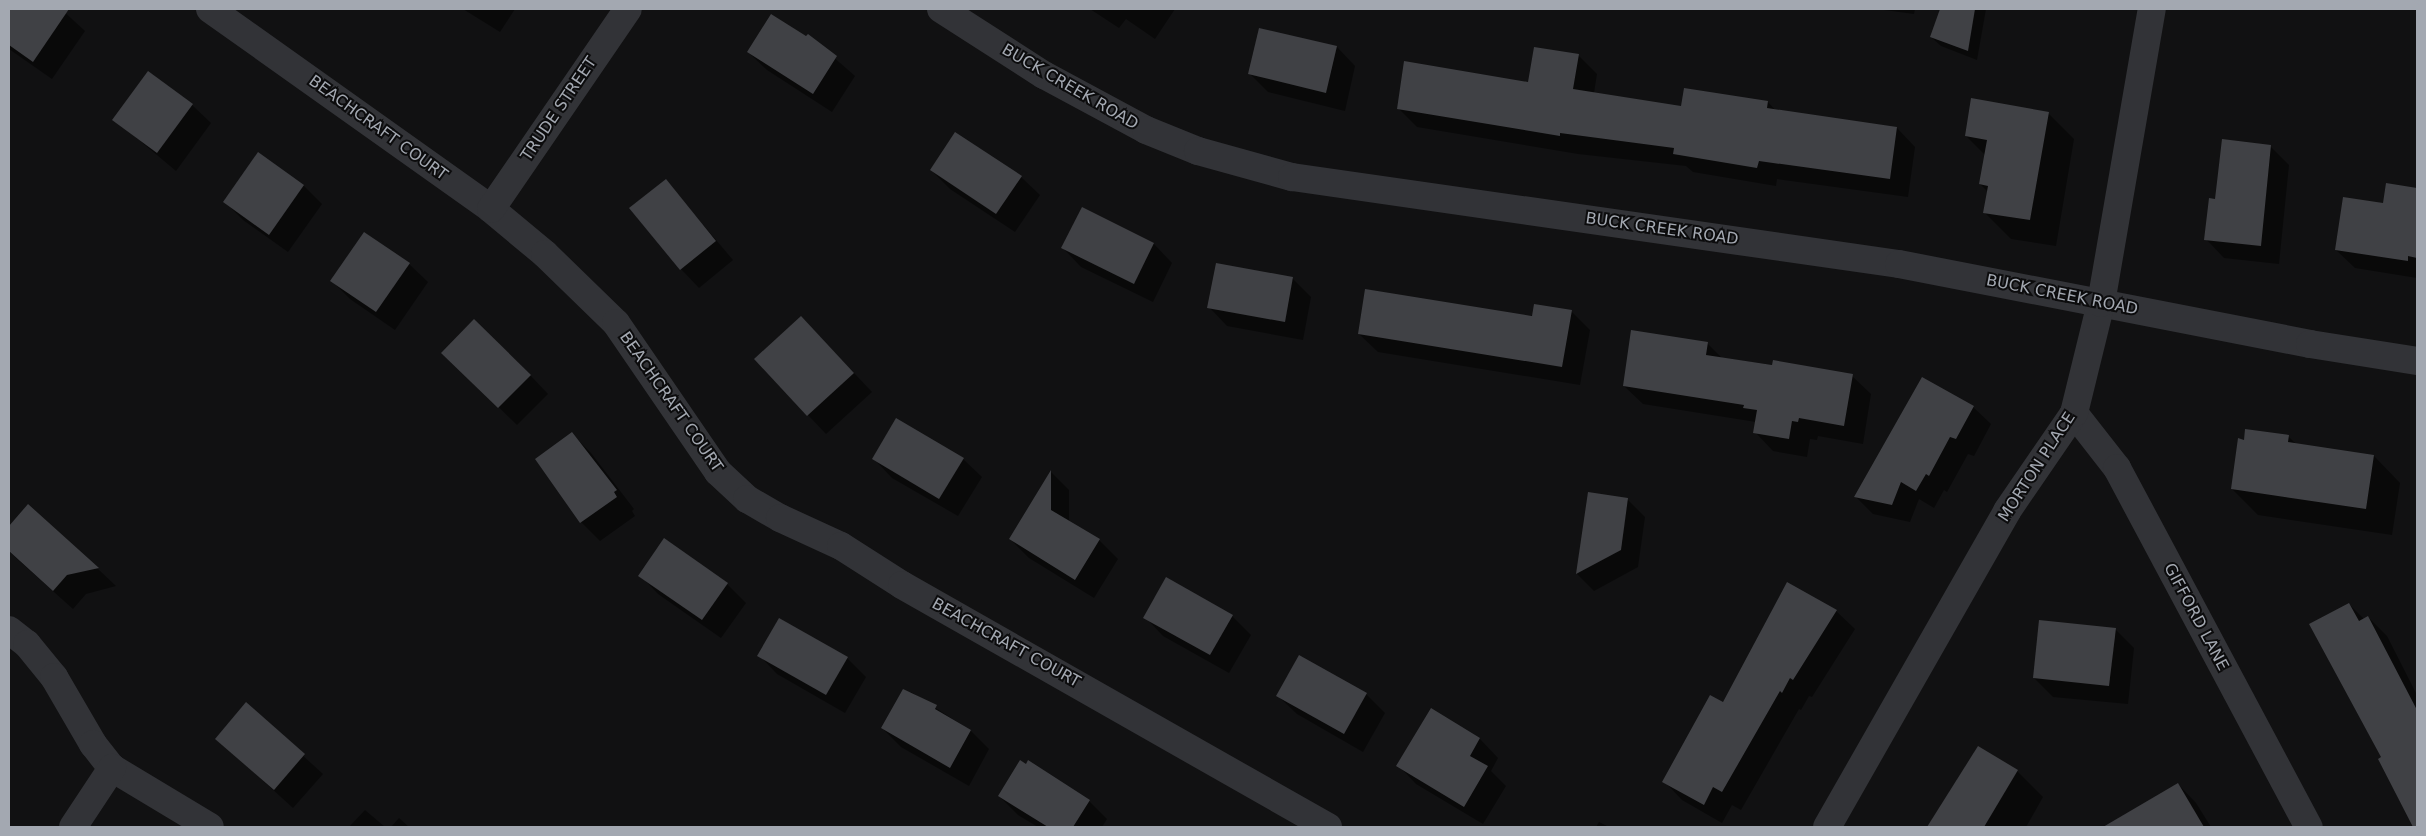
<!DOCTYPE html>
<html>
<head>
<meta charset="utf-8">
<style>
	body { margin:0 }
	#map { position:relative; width:2426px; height:836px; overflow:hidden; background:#111112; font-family:"DejaVu Sans",sans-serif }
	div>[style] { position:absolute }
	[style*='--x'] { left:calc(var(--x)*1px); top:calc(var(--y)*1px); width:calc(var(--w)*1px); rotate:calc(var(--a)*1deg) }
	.shadow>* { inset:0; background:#0007 }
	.building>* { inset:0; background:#404145 }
	.minor>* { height:28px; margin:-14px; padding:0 14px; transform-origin:14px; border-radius:14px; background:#323337 }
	span { translate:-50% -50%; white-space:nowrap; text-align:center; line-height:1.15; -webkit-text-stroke:4px #0c0c0d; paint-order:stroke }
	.street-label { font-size:16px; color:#a3a8b1 }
	.frame { position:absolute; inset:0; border:10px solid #a3a8b1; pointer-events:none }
</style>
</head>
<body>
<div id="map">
	<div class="shadow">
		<i style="clip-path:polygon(9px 9px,61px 9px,85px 31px,52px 79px,9px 49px)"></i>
		<i style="clip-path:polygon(463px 9px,515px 9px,500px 32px)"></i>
		<i style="clip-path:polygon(1090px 9px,1175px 9px,1155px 39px,1126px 19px,1119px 28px)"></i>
		<i style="clip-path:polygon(1877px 9px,1915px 9px,1914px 14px)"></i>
		<i style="clip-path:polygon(1942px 9px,1986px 9px,1977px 60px,1941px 46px,1931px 37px)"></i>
		<i style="clip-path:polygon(808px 35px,855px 76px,832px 112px,767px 70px,748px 52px)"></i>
		<i style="clip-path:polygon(1337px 47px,1355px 66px,1345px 111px,1268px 92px,1250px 74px)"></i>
		<i style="clip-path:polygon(1578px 55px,1597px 74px,1594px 93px,1682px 108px,1768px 102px,1776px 111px,1897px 128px,1915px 147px,1908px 197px,1777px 179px,1776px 186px,1693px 172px,1686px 166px,1578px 154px,1417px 127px,1398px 108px,1529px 84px)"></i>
		<i style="clip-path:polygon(192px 105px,211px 123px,176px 171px,114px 119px)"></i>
		<i style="clip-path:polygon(2048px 113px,2074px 139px,2056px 246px,2011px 239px,1984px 212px,1988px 192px,1980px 184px,1985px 155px,1966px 136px)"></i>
		<i style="clip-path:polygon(2270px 146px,2289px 165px,2279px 264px,2224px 258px,2206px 239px)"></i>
		<i style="clip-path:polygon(258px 154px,304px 186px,322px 204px,288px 252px,243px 220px,225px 202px)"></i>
		<i style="clip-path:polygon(931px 170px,1021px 177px,1040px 195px,1015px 232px,950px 189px)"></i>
		<i style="clip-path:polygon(666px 181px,733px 260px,699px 288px,681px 269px)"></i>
		<i style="clip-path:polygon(2387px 185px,2417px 189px,2417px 278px,2355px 268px,2336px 250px,2384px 205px)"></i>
		<i style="clip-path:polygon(1082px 209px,1154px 244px,1172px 263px,1153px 302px,1081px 267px,1063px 248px)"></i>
		<i style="clip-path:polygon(409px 264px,428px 282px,395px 330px,350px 299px,332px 281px)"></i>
		<i style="clip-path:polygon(1217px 264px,1293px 279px,1311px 297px,1303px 340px,1227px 326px,1209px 307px)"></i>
		<i style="clip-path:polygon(1571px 311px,1590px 330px,1580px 385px,1378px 352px,1359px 334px)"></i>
		<i style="clip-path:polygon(819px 336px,872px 392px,826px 434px,808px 415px)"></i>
		<i style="clip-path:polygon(1707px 343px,1722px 358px,1852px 376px,1871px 394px,1863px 444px,1818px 436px,1817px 440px,1810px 439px,1807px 457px,1773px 451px,1755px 432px,1756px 422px,1643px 404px,1624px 386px)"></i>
		<i style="clip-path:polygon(462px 371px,530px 375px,548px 394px,517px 425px)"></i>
		<i style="clip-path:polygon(1973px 407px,1991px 424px,1974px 456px,1968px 454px,1947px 492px,1944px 490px,1934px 508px,1919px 499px,1910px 522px,1873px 514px,1856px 497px)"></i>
		<i style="clip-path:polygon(572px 434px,591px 453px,634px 509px,632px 511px,635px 516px,600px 541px,581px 522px)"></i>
		<i style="clip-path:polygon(2289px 437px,2297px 445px,2374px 456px,2400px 483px,2392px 535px,2258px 515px,2232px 489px,2245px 441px)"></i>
		<i style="clip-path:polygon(874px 459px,963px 459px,982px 477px,958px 516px,892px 478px)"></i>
		<i style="clip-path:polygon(1051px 472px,1069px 490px,1069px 522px,1099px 540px,1118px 559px,1094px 598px,1029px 558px,1010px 539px)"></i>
		<i style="clip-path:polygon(1589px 493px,1627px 499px,1645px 517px,1638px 567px,1594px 591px,1577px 574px)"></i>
		<i style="clip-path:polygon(29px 506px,98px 569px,116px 586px,86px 594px,73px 609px,16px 558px,9px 551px,9px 528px)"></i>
		<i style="clip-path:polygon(640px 575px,727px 584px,746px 603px,721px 638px,658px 594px)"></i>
		<i style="clip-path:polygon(2349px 604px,2364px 619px,2368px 617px,2387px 636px,2417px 695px,2417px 827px,2383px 758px)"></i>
		<i style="clip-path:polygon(1836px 611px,1855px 629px,1812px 697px,1809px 696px,1801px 710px,1799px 709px,1741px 810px,1732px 805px,1722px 823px,1682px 800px,1664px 781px)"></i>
		<i style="clip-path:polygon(1232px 616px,1251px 635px,1229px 673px,1163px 636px,1145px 617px)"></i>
		<i style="clip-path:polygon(2115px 629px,2134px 648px,2128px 704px,2053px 697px,2034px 678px)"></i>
		<i style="clip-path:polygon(759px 655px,847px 658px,866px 677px,845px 713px,777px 674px)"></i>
		<i style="clip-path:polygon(911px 692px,971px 731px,989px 749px,969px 786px,901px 747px,882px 728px)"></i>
		<i style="clip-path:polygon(1366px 694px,1385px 713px,1363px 752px,1297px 714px,1278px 696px)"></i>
		<i style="clip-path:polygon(246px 704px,323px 774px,293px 808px,217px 739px)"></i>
		<i style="clip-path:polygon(1431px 710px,1480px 739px,1498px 758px,1491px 771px,1506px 786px,1483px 824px,1416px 784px,1398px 765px)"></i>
		<i style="clip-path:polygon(1979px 748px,2017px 771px,2043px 797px,2026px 827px,1930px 827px)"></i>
		<i style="clip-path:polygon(2178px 784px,2196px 803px,2211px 827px,2147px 827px,2136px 809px)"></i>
		<i style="clip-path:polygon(999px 796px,1089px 801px,1107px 819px,1102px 827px,1038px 827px,1018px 815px)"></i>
		<i style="clip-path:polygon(365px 810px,385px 827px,349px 827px)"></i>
		<i style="clip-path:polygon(399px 818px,409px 827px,391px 827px)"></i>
		<i style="clip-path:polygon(1599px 822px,1609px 827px,1596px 827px)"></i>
	</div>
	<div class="building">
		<i style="clip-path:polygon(9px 9px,69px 9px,33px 62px,9px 45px)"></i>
		<i style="clip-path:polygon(1940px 9px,1975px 9px,1968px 51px,1930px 37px)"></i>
		<i style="clip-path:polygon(771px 14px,806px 36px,808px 34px,837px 56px,813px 94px,747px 52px)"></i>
		<i style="clip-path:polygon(1259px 28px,1337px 46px,1326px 93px,1248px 74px)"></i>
		<i style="clip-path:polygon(1534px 47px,1579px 54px,1573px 89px,1681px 106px,1684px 88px,1768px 101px,1767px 108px,1897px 127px,1890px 179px,1759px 161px,1757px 168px,1673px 154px,1674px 148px,1560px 133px,1560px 136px,1397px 109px,1404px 61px,1528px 82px)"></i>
		<i style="clip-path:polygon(148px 71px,193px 104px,157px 153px,112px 120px)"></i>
		<i style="clip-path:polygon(1971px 98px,2049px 112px,2030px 220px,1983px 213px,1988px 186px,1979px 184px,1987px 140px,1965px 136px)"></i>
		<i style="clip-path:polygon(955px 132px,1022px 176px,996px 214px,930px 170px)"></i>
		<i style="clip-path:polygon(2222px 139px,2271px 145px,2261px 246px,2204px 240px,2209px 198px,2215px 199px)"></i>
		<i style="clip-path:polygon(258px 152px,304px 185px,269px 235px,223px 202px)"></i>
		<i style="clip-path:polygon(666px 179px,716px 241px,680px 270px,629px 208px)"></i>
		<i style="clip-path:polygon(2386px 183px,2417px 188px,2417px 258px,2408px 256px,2408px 261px,2335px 250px,2343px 197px,2383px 203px)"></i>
		<i style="clip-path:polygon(1082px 207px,1154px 243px,1134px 284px,1061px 248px)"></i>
		<i style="clip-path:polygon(364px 232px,410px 263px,376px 312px,330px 281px)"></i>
		<i style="clip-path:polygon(1216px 263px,1293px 277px,1285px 322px,1207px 308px)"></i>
		<i style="clip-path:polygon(1365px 289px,1532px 316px,1534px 304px,1572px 310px,1562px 367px,1358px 334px)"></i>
		<i style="clip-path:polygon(801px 316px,854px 373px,807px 416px,754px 359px)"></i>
		<i style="clip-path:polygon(474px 319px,531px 375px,498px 408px,441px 353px)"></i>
		<i style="clip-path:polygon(1631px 330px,1708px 342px,1706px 355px,1772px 365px,1773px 360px,1853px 374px,1844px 426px,1799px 418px,1798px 422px,1792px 421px,1789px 439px,1753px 433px,1757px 410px,1743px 408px,1744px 405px,1623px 386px)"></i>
		<i style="clip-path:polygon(1922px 377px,1974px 406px,1956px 439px,1950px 437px,1929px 476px,1926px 474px,1916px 491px,1901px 482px,1892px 505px,1854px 497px)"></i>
		<i style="clip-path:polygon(896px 418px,964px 458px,939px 499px,872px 459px)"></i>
		<i style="clip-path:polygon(2245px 429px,2289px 435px,2288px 442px,2374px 455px,2366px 509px,2231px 489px,2238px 438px,2244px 440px)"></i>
		<i style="clip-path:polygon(572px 432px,617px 490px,614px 492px,617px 497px,580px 523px,535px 459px)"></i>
		<i style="clip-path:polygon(1051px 470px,1051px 510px,1100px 539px,1075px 580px,1009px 539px)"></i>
		<i style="clip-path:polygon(1588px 492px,1628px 498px,1621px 550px,1576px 574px)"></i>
		<i style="clip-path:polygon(28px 504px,99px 568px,67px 575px,53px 591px,9px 551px,9px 526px)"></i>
		<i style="clip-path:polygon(664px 538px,728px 583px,702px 620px,638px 576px)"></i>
		<i style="clip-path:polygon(1166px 577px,1233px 615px,1210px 655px,1143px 618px)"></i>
		<i style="clip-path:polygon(1787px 582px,1837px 610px,1793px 680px,1790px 678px,1782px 693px,1780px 691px,1722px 792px,1713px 787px,1704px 805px,1662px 782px,1710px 695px,1723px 702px)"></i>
		<i style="clip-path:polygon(2349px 603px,2359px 621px,2368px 616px,2417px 710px,2417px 827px,2413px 827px,2378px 759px,2381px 757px,2309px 624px)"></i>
		<i style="clip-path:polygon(779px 618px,848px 657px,826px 695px,757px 656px)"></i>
		<i style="clip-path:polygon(2039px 620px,2116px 628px,2109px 686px,2033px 678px)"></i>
		<i style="clip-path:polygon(1299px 655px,1367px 693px,1344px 734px,1276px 696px)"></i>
		<i style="clip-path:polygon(903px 689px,937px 705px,935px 709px,971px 730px,950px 768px,881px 728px)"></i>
		<i style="clip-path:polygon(246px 702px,305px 754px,274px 790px,215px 739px)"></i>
		<i style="clip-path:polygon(1431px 708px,1480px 738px,1470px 756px,1488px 766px,1464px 807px,1396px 766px)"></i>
		<i style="clip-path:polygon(1978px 746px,2018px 770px,1984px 827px,1927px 827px)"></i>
		<i style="clip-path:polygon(1020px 760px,1026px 764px,1028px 760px,1090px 800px,1073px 827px,1048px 827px,998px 796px)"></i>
		<i style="clip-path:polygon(2178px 783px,2204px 827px,2103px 827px)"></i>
	</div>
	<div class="minor">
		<i style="--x:210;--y:9;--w:345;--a:35.4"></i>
		<i style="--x:491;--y:209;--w:70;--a:39.8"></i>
		<i style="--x:545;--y:254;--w:99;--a:44.2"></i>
		<i style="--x:616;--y:323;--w:181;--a:55.6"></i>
		<i style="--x:718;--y:472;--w:40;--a:43"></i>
		<i style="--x:747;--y:499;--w:38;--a:30"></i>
		<i style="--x:780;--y:518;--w:67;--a:24.7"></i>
		<i style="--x:841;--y:546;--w:72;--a:32.6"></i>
		<i style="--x:902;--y:585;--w:490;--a:29.6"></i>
		<i style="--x:941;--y:9;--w:122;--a:32.7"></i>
		<i style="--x:1044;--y:75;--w:116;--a:28.3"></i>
		<i style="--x:1146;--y:130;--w:56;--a:22"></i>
		<i style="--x:1198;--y:151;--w:98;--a:15.5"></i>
		<i style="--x:1292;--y:177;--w:613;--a:8.16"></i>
		<i style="--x:1899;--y:264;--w:419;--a:11"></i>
		<i style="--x:2310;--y:344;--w:108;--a:9"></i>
		<i style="--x:491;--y:209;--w:242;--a:-55.6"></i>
		<i style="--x:2074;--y:413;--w:70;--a:52"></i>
		<i style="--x:2117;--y:468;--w:407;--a:61.9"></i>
		<i style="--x:9;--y:630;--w:23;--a:38"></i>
		<i style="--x:27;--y:644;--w:43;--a:50.7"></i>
		<i style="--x:54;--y:677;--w:78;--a:59.8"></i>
		<i style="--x:93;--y:744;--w:31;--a:52"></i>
		<i style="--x:112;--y:768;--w:114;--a:31"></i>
		<i style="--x:73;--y:827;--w:71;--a:-56.5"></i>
		<i style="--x:1827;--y:827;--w:364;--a:-60.3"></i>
		<i style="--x:2007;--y:511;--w:119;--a:-55.6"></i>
		<i style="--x:2074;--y:413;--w:113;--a:-76.2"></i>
		<i style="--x:2101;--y:303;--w:298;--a:-80.2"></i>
	</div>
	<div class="street-label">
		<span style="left:1070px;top:87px;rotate:30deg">BUCK CREEK ROAD</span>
		<span style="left:559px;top:109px;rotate:-56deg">TRUDE STREET</span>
		<span style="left:378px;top:128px;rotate:36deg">BEACHCRAFT COURT</span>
		<span style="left:1662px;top:229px;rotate:8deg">BUCK CREEK ROAD</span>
		<span style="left:2062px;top:295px;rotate:11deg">BUCK CREEK ROAD</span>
		<span style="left:671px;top:402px;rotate:55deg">BEACHCRAFT COURT</span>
		<span style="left:2037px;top:467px;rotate:-57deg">MORTON PLACE</span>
		<span style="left:2196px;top:617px;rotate:62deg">GIFFORD LANE</span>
		<span style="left:1006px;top:643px;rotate:29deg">BEACHCRAFT COURT</span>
	</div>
	<div class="frame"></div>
</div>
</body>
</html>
